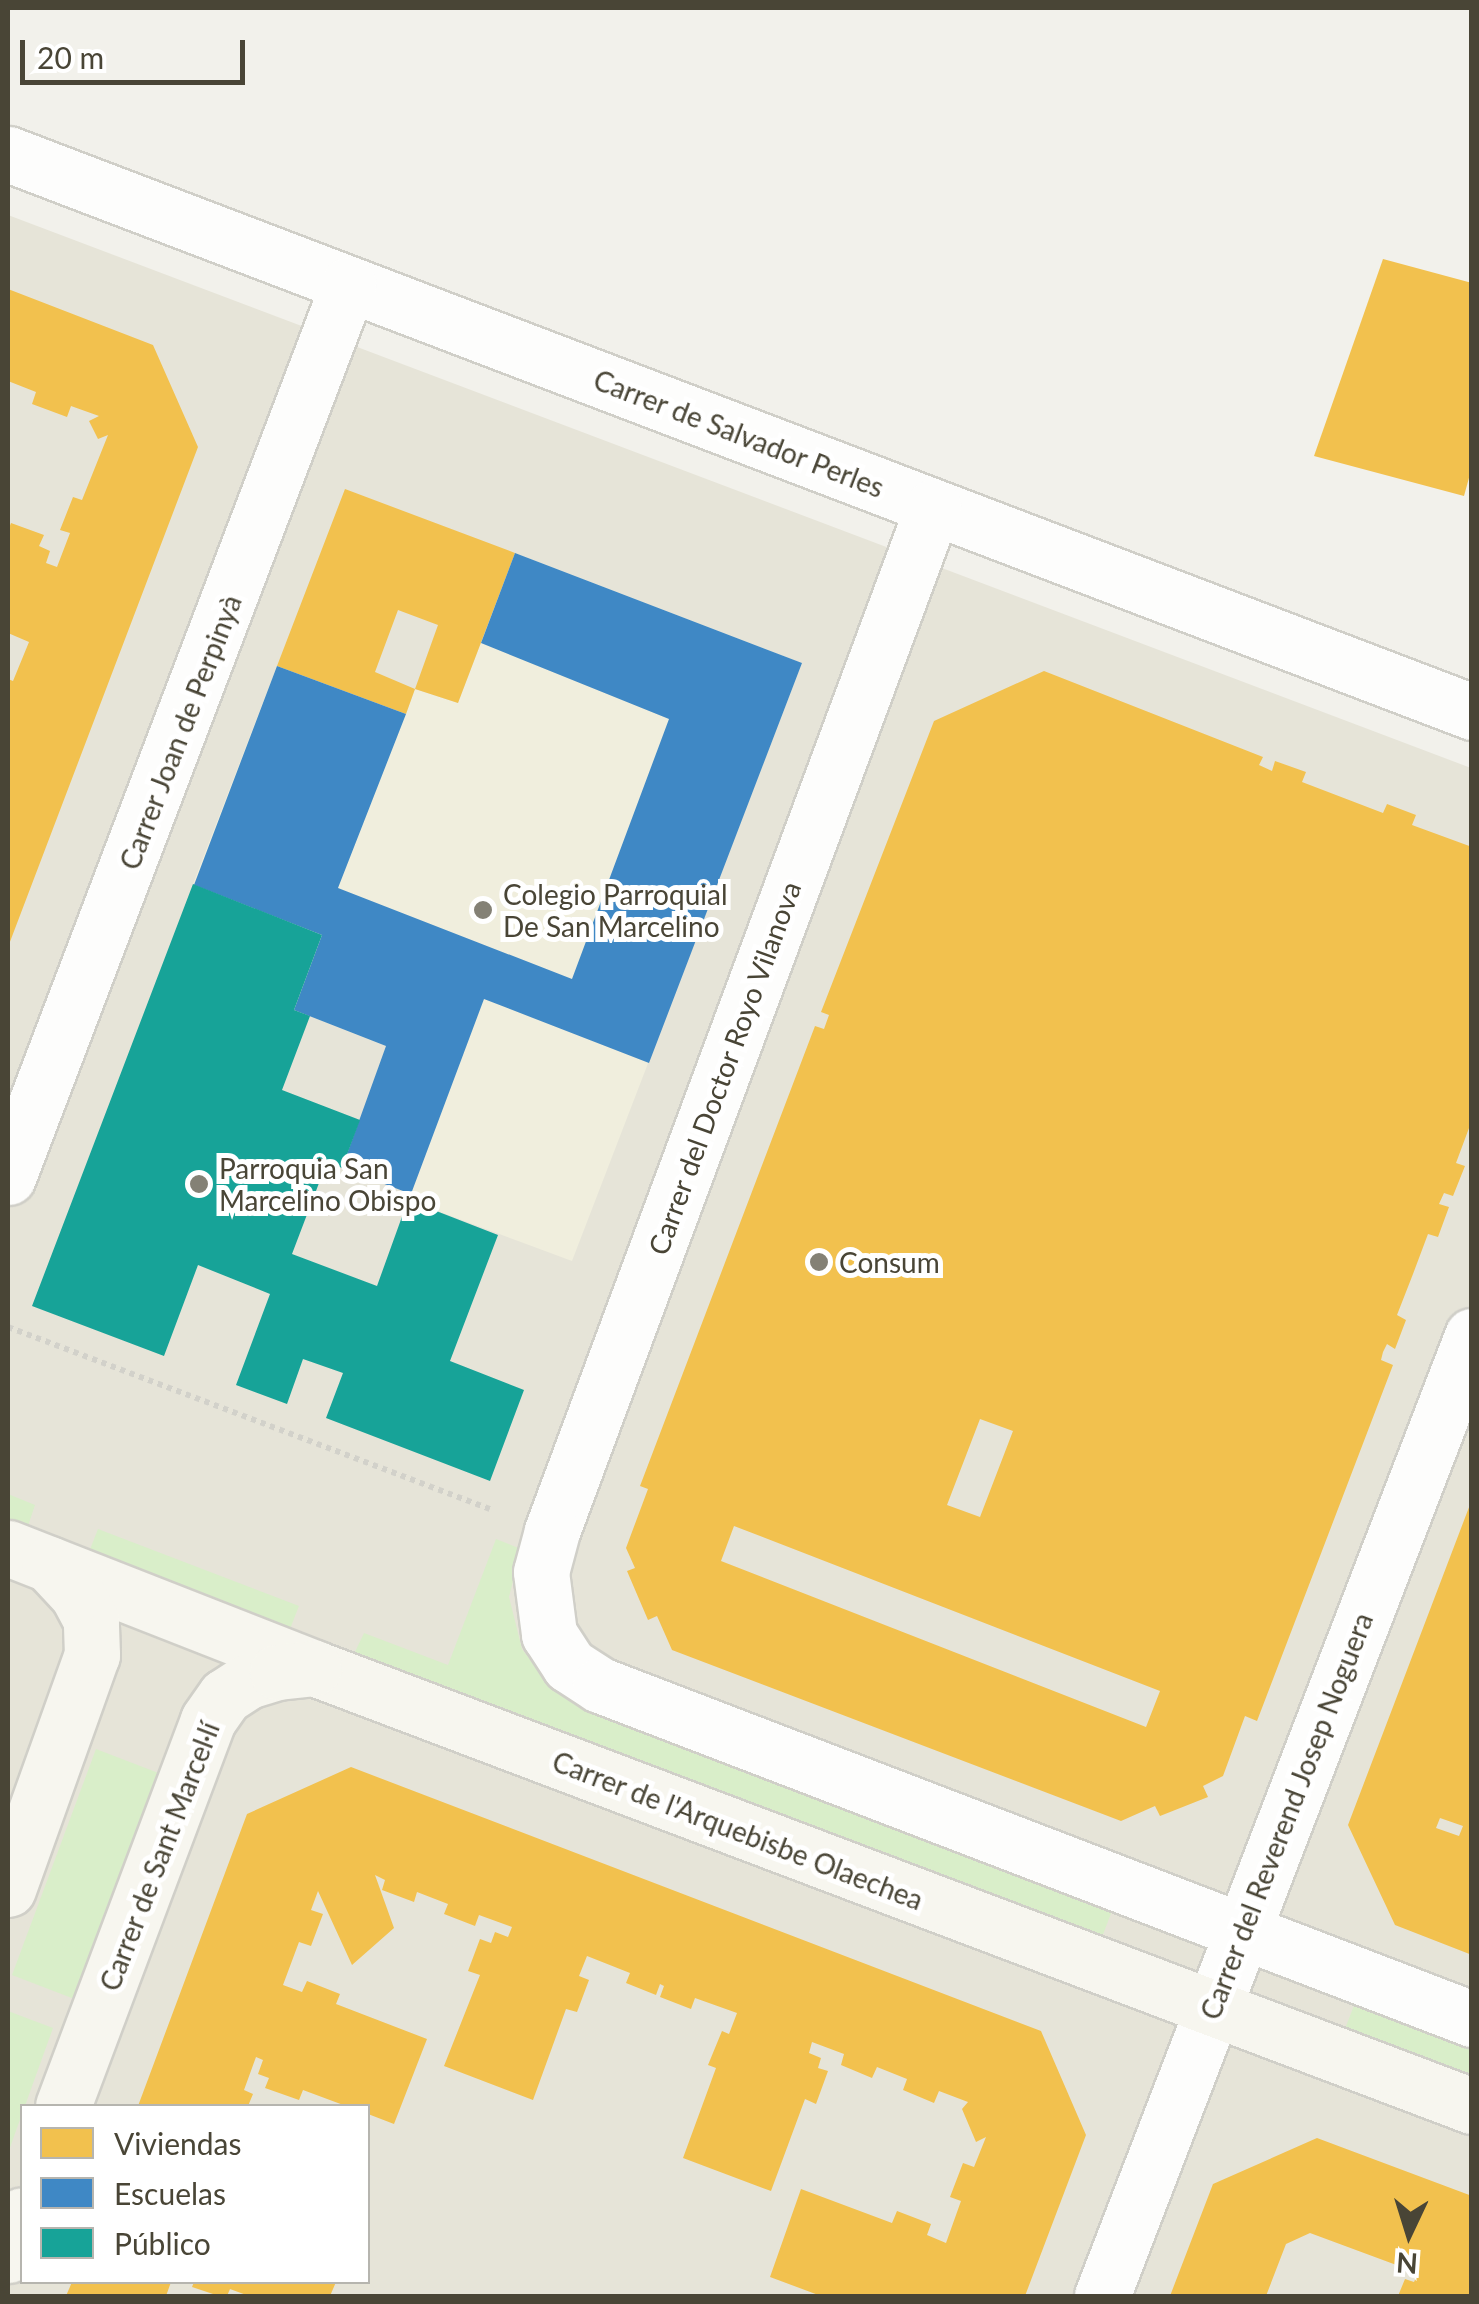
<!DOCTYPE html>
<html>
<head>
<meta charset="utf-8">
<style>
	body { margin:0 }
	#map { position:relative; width:1479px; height:2304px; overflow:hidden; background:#f2f1eb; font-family:Lato,sans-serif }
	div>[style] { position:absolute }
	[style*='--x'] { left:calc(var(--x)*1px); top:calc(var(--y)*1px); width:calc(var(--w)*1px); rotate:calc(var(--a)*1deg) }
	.residential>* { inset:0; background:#e6e4d8 }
	.education>* { inset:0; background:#f0eedd }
	.green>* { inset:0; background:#d9eec9 }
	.homes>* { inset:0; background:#f2c14e }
	.schools>* { inset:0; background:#3f88c5 }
	.public>* { inset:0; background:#17a398 }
	.path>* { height:6px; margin-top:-3px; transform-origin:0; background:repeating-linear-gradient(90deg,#d2d1ca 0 5px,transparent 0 10px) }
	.roads { filter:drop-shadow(2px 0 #d0cfc8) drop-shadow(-2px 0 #d0cfc8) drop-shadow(0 2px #d0cfc8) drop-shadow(0 -2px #d0cfc8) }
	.street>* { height:55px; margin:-27.5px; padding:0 27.5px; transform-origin:27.5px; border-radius:27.5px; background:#fdfdfc }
	.secondary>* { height:55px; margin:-27.5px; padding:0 27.5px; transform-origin:27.5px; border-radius:27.5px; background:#f7f6ef }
	.dots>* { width:28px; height:28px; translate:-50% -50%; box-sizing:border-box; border:5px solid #fff; border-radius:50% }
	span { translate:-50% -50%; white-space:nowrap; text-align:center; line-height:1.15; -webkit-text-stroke:10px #fff; paint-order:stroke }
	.street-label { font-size:28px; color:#494536 }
	.poi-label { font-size:28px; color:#494536 }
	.left { translate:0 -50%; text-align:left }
	.frame { position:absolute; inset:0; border:10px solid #494536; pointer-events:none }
	.legend { position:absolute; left:20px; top:2104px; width:350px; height:180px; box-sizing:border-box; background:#fff; border:2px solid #b6b5af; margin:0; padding:12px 18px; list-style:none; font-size:30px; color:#494536 }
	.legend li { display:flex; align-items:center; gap:20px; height:50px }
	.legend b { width:50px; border:2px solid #b6b5af }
	.north { position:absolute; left:1359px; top:2184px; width:100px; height:100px; -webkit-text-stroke:8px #fff; paint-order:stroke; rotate:184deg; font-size:28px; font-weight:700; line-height:40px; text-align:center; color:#494536 }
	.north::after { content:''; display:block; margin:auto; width:35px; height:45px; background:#494536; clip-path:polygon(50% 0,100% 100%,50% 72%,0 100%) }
	.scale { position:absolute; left:20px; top:40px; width:225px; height:45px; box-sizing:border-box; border:5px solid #494536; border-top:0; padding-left:12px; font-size:30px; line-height:35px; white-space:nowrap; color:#494536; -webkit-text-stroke:8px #fff; paint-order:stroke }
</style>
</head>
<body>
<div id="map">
	<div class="residential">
		<i style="clip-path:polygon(evenodd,8px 215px,1471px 768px,1471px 2296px,8px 2296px,8px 215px,22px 2106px,368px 2106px,368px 2282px,22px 2282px,22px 2106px)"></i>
	</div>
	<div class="education">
		<i style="clip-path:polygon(515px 553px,802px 663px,572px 1261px,408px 1200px,410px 1193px,360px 1120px,386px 1046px,294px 1010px,193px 884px,277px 666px,406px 714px,415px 689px,458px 703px)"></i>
	</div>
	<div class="green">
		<i style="clip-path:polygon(8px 1494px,35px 1505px,26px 1532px,8px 1525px)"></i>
		<i style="clip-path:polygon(98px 1529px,299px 1606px,288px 1634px,87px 1557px)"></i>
		<i style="clip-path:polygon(496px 1539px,521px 1549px,509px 1597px,522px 1649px,541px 1674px,567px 1692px,1115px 1903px,1099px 1945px,353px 1656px,364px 1633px,448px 1665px)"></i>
		<i style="clip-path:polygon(96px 1749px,161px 1774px,77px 2000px,12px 1975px)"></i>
		<i style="clip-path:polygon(1356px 2000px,1471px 2045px,1471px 2078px,1345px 2029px)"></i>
		<i style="clip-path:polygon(8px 2011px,53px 2028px,8px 2153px)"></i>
	</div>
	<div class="homes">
		<i style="clip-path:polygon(1383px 259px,1472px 283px,1472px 467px,1464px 496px,1314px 456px)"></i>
		<i style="clip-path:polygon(8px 289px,153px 345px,198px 447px,8px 947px,8px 679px,13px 681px,29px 642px,8px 633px,8px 531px,11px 523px,44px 535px,39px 546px,50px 551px,46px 563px,57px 567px,70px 533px,60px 530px,73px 497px,82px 500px,108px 435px,98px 439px,89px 421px,99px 416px,71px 406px,67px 417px,32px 404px,36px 392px,8px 381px)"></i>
		<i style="clip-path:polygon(evenodd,345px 489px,515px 553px,458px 703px,415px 689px,406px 714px,277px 666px,345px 489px,398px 610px,438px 625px,415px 689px,375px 672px,398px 610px)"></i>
		<i style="clip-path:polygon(evenodd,1044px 671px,1263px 757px,1259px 765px,1272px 771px,1275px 761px,1306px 772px,1302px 782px,1383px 813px,1387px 804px,1416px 815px,1412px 825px,1472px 847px,1472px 1120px,1456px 1163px,1465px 1166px,1453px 1196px,1444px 1193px,1439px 1204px,1449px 1207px,1438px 1237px,1428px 1234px,1413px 1274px,1397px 1315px,1406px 1320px,1395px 1349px,1387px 1344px,1383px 1352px,1381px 1360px,1393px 1365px,1257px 1721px,1245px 1716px,1223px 1776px,1203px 1786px,1208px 1797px,1160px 1816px,1155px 1806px,1121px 1821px,672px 1650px,657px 1616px,648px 1620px,627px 1571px,635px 1568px,626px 1548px,648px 1489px,640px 1486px,815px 1026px,824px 1029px,829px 1015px,821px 1012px,934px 721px,1044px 671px,980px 1419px,1013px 1431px,980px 1517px,947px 1505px,980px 1419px,1044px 671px,734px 1526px,1160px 1691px,1146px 1727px,721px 1561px,734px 1526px)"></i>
		<i style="clip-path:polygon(evenodd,1471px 1502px,1472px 1502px,1472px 1955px,1395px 1925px,1348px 1825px,1471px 1502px,1440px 1818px,1463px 1826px,1459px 1836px,1436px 1828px,1440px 1818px)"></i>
		<i style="clip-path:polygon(351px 1767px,1041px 2031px,1086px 2135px,1025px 2296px,821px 2296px,770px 2277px,801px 2189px,892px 2223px,897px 2211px,931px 2224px,927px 2235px,946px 2243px,961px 2201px,950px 2197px,963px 2163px,974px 2167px,986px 2137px,976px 2142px,962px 2109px,968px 2102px,939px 2091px,934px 2103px,903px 2090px,907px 2079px,877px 2067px,872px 2078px,841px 2065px,844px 2054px,812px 2042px,809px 2053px,821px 2058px,818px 2068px,828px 2071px,816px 2104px,805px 2099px,771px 2191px,683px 2158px,716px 2068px,708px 2065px,722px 2031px,729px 2034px,737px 2013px,695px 1998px,691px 2009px,660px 1997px,664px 1986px,660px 1984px,656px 1995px,626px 1983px,630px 1973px,587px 1956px,579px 1976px,589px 1980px,577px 2012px,566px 2009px,533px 2100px,444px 2066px,480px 1975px,468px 1971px,480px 1939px,491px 1943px,495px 1932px,508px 1937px,512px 1927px,479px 1915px,475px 1926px,444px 1914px,448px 1904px,417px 1892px,414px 1902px,382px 1890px,385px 1880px,375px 1875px,394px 1928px,352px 1965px,318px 1891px,311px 1910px,323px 1914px,311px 1946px,299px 1942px,283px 1985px,302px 1992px,307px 1981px,340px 1994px,336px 2004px,427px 2039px,394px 2124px,368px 2114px,368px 2106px,346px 2106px,303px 2090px,299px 2100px,265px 2088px,269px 2078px,258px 2074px,263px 2060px,256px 2057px,244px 2090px,253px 2094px,248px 2106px,138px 2106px,247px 1814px)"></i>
		<i style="clip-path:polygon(1317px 2138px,1472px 2196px,1472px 2296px,1398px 2296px,1405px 2279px,1414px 2282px,1418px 2273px,1310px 2233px,1286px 2244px,1266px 2296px,1170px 2296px,1213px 2184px)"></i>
		<i style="clip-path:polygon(72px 2282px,171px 2282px,166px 2296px,66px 2296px)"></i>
		<i style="clip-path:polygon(194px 2282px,336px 2282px,330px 2296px,249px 2296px,230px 2289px,227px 2296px,219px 2296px,192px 2287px)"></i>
	</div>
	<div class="schools">
		<i style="clip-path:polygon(515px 553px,802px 663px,649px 1063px,484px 999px,411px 1194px,342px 1168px,386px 1046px,294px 1010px,322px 935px,194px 885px,277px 666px,406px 714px,338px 888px,572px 979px,669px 719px,481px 643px)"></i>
	</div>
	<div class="public">
		<i style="clip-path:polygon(193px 884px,322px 935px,294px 1010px,310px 1016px,282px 1090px,360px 1120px,342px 1168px,327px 1162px,292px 1254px,377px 1286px,408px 1200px,498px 1235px,450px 1361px,524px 1390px,490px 1481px,326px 1418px,343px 1373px,303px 1359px,287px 1404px,236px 1385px,270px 1294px,198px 1265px,164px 1356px,32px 1306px)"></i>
	</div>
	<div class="path">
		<i style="--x:8;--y:1327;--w:515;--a:20.69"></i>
	</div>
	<div class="roads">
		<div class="street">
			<i style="--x:8;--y:154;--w:1567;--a:20.86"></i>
			<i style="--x:933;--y:507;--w:1093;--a:110.41"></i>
			<i style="--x:552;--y:1531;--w:42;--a:105"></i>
			<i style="--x:541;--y:1572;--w:63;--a:82.6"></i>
			<i style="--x:549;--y:1634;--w:37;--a:57"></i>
			<i style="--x:569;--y:1665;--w:37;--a:33"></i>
			<i style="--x:600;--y:1685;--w:934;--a:20.96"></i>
			<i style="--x:8;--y:1177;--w:955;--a:-69.13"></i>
			<i style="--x:1102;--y:2296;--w:1029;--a:-68.92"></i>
		</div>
		<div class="secondary">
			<i style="--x:8;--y:1548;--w:329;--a:21.4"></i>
			<i style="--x:314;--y:1668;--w:1238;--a:20.72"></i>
			<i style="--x:8;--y:1889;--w:249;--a:-70.3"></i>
			<i style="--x:92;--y:1655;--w:35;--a:-92"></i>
			<i style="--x:91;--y:1620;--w:30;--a:-118"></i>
			<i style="--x:77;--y:1594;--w:41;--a:-133"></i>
			<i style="--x:63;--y:2106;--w:412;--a:-69.4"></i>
			<i style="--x:208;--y:1720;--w:29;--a:-55"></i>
			<i style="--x:225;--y:1696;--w:27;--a:-33"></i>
			<i style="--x:248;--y:1681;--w:30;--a:-17"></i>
			<i style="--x:277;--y:1672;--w:37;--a:-6"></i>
			<i style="--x:8;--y:2255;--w:42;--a:-70.7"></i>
		</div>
	</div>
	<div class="dots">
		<i style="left:483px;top:910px;background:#848175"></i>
		<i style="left:199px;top:1184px;background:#848175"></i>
		<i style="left:819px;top:1262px;background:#848175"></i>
	</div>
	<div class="street-label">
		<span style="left:739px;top:433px;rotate:21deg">Carrer de Salvador Perles</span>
		<span style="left:180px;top:732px;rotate:-69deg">Carrer Joan de Perpinyà</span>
		<span style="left:724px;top:1068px;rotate:-70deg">Carrer del Doctor Royo Vilanova</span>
		<span style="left:1286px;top:1816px;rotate:-69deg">Carrer del Reverend Josep Noguera</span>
		<span style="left:738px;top:1830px;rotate:21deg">Carrer de l'Arquebisbe Olaechea</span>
		<span style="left:159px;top:1856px;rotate:-69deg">Carrer de Sant Marcel·lí</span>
	</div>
	<div class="poi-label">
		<span class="left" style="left:503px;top:910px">Colegio Parroquial<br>De San Marcelino</span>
		<span class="left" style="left:219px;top:1184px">Parroquia San<br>Marcelino Obispo</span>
		<span class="left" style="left:839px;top:1262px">Consum</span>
	</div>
	<div class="frame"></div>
	<ul class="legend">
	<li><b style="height:28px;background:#f2c14e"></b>Viviendas</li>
	<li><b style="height:28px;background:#3f88c5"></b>Escuelas</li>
	<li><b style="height:28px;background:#17a398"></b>Público</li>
	</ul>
	<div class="north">N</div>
	<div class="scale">20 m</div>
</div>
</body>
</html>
